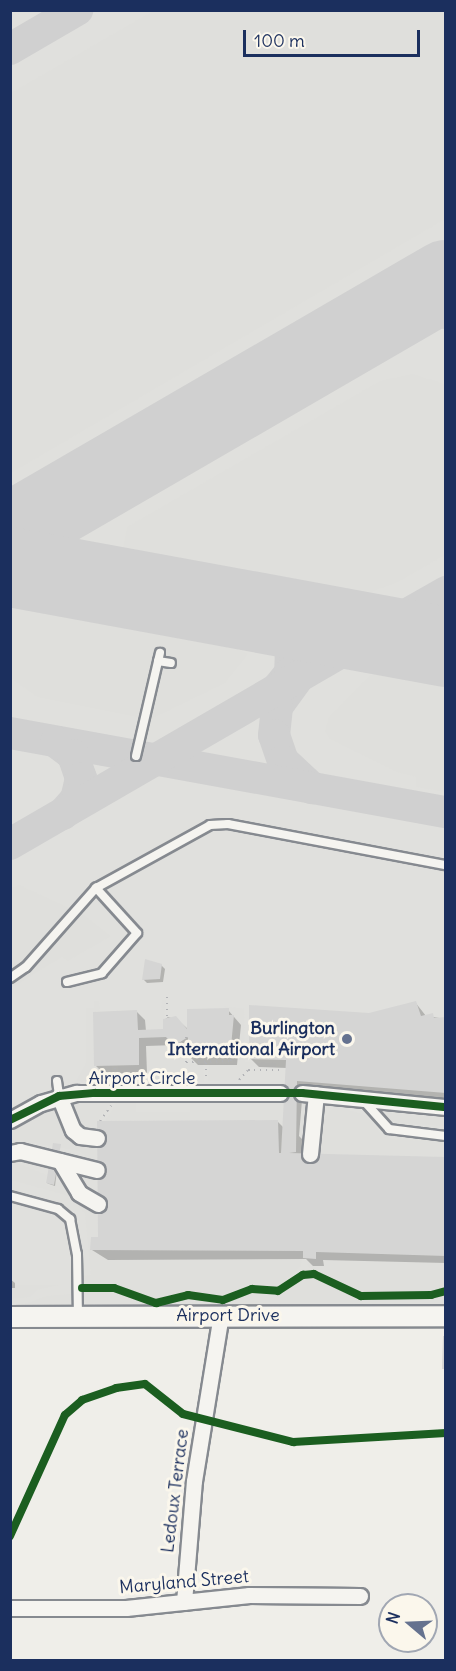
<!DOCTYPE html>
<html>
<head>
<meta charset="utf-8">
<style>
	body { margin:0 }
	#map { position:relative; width:456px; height:1671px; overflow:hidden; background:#efeee9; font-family:Delius,sans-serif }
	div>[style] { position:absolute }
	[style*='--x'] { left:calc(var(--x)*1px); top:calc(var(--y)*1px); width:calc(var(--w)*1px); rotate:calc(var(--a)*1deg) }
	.built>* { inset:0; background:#e0e0dd }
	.green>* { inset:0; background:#dfdfdc }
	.shadow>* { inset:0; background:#0003 }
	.taxiway>* { height:32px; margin:-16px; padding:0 16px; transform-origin:16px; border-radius:16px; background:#d0d0d0 }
	.runway>* { height:80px; margin:-40px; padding:0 40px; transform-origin:40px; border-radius:40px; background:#d0d0d0 }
	.building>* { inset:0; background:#d5d5d4 }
	.path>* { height:2px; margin-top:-1px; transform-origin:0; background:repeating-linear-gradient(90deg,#b2b3b6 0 1.5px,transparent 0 6px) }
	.roads { filter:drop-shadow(2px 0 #868a90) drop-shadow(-2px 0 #868a90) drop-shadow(0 2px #868a90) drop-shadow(0 -2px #868a90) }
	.lane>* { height:8px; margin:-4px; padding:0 4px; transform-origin:4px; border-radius:4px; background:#f5f4f0 }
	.street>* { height:15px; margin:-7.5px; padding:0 7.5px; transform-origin:7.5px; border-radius:7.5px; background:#f5f4f0 }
	.secondary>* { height:20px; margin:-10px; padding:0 10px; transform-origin:10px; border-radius:10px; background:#f5f4f0 }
	.cycleway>* { height:8px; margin:-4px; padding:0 4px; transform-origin:4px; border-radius:4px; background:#1b5e20 }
	.dots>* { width:16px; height:16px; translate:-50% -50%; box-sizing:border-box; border:3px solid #fbf7ec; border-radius:50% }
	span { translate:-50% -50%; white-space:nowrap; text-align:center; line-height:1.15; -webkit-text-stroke:6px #fbf7ec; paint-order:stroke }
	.poi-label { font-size:18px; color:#1b2f5e; font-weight:700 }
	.right { translate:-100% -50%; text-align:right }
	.street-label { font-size:18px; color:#1b2f5e }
	.frame { position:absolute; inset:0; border:12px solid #1b2f5e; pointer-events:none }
	.north { position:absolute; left:378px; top:1593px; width:60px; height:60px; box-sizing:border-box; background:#fbf7ec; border:2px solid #a1a7b3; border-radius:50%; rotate:289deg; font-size:16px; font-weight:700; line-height:24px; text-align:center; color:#1b2f5e }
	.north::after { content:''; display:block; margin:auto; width:21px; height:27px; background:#65728f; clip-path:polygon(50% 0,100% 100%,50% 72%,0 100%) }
	.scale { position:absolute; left:243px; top:30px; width:177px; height:27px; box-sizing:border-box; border:3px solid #1b2f5e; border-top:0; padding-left:8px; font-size:18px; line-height:21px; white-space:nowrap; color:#1b2f5e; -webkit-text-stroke:4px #fbf7ec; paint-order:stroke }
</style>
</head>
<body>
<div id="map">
	<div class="built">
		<i style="clip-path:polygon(10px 11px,445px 11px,445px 1305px,11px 1309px)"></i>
	</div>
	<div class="green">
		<i style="clip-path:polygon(153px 11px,445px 11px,445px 219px,11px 473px,11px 93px)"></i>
		<i style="clip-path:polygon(412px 374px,445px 384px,445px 555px,398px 582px,360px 596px,320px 594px,121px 557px,127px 527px,380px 381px)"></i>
		<i style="clip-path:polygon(10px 599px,216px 639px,248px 654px,225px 683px,151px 719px,161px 664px,173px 660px,164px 658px,163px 649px,157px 648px,142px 715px,137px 717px,37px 697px,11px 678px)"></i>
		<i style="clip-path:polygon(370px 675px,414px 675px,445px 681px,445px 792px,416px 787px,416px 777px,397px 772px,330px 739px,325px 731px,329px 717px)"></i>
		<i style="clip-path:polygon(19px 885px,69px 908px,11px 972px,11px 888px)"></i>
		<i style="clip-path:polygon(81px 913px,111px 936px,68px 961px,62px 957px,11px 988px,11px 983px,30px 970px)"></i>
		<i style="clip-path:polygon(162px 1000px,166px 1000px,163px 1029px,138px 1030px,137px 1010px,161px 1010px)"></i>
		<i style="clip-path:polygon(94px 1001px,99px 1001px,100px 1011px,93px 1012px,94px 1066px,112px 1066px,112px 1082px,76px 1081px,86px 1063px,86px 1008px,94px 1008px)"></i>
		<i style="clip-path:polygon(224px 1006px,244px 1009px,245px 1062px,276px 1063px,275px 1067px,252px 1067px,237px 1080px,208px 1081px,209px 1064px,233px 1063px,234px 1016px)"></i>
		<i style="clip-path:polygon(166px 1037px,174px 1045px,183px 1037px,184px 1064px,203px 1063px,204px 1082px,118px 1082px,118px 1066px,139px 1065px,139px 1038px)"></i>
		<i style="clip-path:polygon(273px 1100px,274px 1103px,306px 1102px,300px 1153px,289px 1153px,296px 1152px,296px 1133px,281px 1135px,279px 1153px,277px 1120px,105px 1121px,118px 1101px,136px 1101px,136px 1112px,190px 1112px,190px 1101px)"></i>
		<i style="clip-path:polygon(112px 1101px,97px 1121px,97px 1132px,80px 1128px,73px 1104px)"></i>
		<i style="clip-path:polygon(335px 1106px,367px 1116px,380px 1133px,391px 1139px,445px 1142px,445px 1157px,321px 1154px,323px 1119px)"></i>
		<i style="clip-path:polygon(53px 1107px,59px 1111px,72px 1139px,80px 1145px,97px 1145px,97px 1164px,79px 1151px,28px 1142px,11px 1144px,12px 1128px)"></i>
		<i style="clip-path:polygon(380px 1112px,445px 1118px,445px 1126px,389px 1122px)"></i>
		<i style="clip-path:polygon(12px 1161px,47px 1175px,44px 1183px,50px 1186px,63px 1180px,82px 1204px,98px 1211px,98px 1237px,91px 1238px,91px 1250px,303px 1251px,301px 1266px,277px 1287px,252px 1283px,218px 1296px,184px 1292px,156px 1299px,110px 1284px,82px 1285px,82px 1276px,91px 1275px,85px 1214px,69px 1196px,11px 1180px)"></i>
		<i style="clip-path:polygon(316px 1252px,445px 1256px,445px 1289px,431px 1294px,353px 1292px,308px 1267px,307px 1258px,316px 1258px)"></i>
		<i style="clip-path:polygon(307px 1277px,368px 1299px,445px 1294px,446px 1305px,154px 1308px,89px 1308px,82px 1302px,82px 1291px,104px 1290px,154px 1307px,184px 1302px,222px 1304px,252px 1293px,274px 1296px)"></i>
		<i style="clip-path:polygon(11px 1285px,59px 1285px,37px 1290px,30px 1297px,11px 1299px)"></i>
		<i style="clip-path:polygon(72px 1294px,71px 1304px,64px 1308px,11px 1309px,46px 1296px)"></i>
	</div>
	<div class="shadow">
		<i style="clip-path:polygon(161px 965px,165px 969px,163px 982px,147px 983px,143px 979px)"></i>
		<i style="clip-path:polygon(415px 1002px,426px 1016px,446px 1019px,446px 1100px,303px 1088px,299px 1136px,306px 1143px,304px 1155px,446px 1159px,446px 1263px,323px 1260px,324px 1266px,313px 1266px,306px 1259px,108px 1260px,92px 1250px,99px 1239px,277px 1121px,285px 1129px,287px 1068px,259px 1067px,251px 1059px,369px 1015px)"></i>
		<i style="clip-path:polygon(228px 1010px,241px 1025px,237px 1065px,198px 1065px,190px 1057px,189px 1049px,184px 1053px,176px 1045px,146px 1046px,147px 1073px,104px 1074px,96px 1066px,137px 1012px,145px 1020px,146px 1031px,165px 1031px,164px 1020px,168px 1017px,178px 1020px,189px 1030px)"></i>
		<i style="clip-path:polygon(60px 1146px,55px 1186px,49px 1184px,47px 1183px)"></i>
		<i style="clip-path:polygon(10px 1279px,15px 1283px,15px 1288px,10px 1288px)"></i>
	</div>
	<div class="taxiway">
		<i style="--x:10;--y:49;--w:78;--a:-30.2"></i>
		<i style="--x:378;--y:319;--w:53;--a:-9.8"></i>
		<i style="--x:430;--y:310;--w:16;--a:11"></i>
		<i style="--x:247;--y:610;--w:33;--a:25"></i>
		<i style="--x:277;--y:624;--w:28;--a:60"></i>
		<i style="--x:291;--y:648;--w:25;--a:92"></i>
		<i style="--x:290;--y:673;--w:22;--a:129"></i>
		<i style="--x:364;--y:632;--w:19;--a:-12"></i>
		<i style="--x:383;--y:628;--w:73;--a:-29.7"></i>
		<i style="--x:297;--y:679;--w:34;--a:126"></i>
		<i style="--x:277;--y:707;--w:28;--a:96"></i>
		<i style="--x:274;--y:735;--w:28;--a:71"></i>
		<i style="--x:283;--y:761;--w:40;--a:43"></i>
		<i style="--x:10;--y:733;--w:443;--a:10.3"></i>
		<i style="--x:56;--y:742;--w:21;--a:37"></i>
		<i style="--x:73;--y:755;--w:24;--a:71"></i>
		<i style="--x:81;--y:778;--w:22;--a:103"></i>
		<i style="--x:76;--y:799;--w:20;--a:131"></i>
		<i style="--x:10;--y:844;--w:431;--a:-30.1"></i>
	</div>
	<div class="runway">
		<i style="--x:10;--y:533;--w:504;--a:-30.13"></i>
		<i style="--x:10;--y:567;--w:443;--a:10.4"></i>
	</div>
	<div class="building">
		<i style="clip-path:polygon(145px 959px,162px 964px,160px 979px,142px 980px)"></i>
		<i style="clip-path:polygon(416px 1001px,421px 1016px,433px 1013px,434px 1018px,446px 1017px,446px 1093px,297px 1081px,296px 1152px,289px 1153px,446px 1157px,446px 1256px,316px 1252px,316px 1259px,303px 1258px,303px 1251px,90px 1250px,91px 1237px,98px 1237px,97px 1121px,278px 1120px,279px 1153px,281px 1153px,286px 1060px,249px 1059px,249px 1005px,369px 1013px)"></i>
		<i style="clip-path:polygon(229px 1008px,229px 1015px,234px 1015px,230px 1057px,188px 1057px,188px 1037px,174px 1046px,166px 1037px,139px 1038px,139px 1065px,94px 1066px,93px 1012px,137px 1010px,138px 1030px,163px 1029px,163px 1019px,176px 1016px,187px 1029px,187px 1009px)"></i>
		<i style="clip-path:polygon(53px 1143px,61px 1144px,54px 1185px,46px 1183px)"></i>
		<i style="clip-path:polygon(443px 1336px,446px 1336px,446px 1369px,442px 1369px)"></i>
	</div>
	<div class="path">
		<i style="--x:167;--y:1016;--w:24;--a:-90"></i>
		<i style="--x:186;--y:1037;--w:25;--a:90"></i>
		<i style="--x:186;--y:1062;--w:45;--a:-1.3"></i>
		<i style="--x:231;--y:1061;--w:24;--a:-88"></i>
		<i style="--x:206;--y:1057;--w:24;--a:90"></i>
		<i style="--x:239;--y:1080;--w:13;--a:-48"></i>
		<i style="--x:248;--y:1070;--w:31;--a:0"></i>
		<i style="--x:115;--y:1081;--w:15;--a:-90"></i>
		<i style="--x:100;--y:1121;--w:19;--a:-54"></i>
	</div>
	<div class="roads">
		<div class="lane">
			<i style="--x:158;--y:661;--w:13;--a:9"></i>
			<i style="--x:136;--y:756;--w:106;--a:-76.9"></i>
			<i style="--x:10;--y:978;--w:19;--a:-35"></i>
			<i style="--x:26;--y:967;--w:106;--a:-48.5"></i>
			<i style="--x:96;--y:888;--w:130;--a:-28.9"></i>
			<i style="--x:210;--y:825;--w:18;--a:-3"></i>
			<i style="--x:228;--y:824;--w:222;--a:10.7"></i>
			<i style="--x:67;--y:982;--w:36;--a:-14"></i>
			<i style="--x:102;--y:973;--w:53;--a:-48.8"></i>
			<i style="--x:137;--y:933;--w:61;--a:-132.3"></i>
			<i style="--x:57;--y:1081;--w:15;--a:82"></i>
			<i style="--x:363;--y:1100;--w:39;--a:48"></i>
			<i style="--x:389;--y:1129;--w:57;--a:7"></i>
			<i style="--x:10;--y:1196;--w:50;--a:15.2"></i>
			<i style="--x:58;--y:1209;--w:16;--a:40"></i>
			<i style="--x:70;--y:1219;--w:36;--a:79"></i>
			<i style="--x:77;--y:1254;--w:61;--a:89.1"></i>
		</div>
		<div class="street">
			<i style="--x:302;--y:1093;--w:145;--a:5.6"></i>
			<i style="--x:59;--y:1096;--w:37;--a:68"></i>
			<i style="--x:73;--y:1130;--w:9;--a:41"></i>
			<i style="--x:80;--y:1136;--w:17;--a:7"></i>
			<i style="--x:10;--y:1120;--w:35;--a:-29"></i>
			<i style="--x:41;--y:1103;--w:37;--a:-16"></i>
			<i style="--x:77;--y:1093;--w:203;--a:0"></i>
			<i style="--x:10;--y:1153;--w:10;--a:-11"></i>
			<i style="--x:20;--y:1151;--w:79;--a:13.9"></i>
			<i style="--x:310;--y:1154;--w:60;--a:-84.3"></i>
			<i style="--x:60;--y:1161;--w:37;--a:59"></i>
			<i style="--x:79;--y:1193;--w:22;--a:30"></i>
			<i style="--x:184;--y:1602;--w:121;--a:-85.3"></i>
			<i style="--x:194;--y:1481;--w:168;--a:-80.8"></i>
			<i style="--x:10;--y:1608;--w:116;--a:0"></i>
			<i style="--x:126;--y:1608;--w:124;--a:-6"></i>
			<i style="--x:249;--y:1595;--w:111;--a:0.5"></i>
		</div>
		<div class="secondary">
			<i style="--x:10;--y:1317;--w:436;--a:-0.1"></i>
		</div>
	</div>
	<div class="cycleway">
		<i style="--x:10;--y:1120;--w:55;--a:-26.1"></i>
		<i style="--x:59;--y:1096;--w:36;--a:-5"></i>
		<i style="--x:95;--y:1093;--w:207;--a:0"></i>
		<i style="--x:302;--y:1093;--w:145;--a:5.6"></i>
		<i style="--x:82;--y:1288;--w:32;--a:0"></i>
		<i style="--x:114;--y:1288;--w:45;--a:19.7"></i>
		<i style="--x:156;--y:1303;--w:33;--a:-14"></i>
		<i style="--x:188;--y:1295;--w:35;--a:8"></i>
		<i style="--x:223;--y:1300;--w:31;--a:-21"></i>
		<i style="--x:252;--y:1289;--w:26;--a:4"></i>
		<i style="--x:278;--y:1291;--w:30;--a:-33"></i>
		<i style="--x:303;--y:1275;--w:11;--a:-5"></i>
		<i style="--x:314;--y:1274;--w:52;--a:25.1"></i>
		<i style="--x:361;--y:1296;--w:70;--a:-0.8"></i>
		<i style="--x:431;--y:1295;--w:16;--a:-15"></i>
		<i style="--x:10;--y:1536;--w:133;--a:-65.6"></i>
		<i style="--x:65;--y:1415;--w:23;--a:-41"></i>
		<i style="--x:82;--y:1400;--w:36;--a:-19"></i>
		<i style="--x:116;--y:1388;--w:29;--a:-8"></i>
		<i style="--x:145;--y:1384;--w:48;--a:38.3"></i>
		<i style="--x:183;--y:1414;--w:114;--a:14.3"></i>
		<i style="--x:293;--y:1442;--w:153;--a:-3.4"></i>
	</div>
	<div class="dots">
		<i style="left:347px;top:1039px;background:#65728f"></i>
	</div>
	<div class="poi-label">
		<span class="right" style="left:335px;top:1039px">Burlington<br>International Airport</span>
	</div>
	<div class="street-label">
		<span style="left:142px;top:1078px">Airport Circle</span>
		<span style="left:228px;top:1315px">Airport Drive</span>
		<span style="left:175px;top:1491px;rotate:-83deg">Ledoux Terrace</span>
		<span style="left:184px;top:1582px;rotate:-5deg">Maryland Street</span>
	</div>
	<div class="frame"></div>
	<div class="north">N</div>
	<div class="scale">100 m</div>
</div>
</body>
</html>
